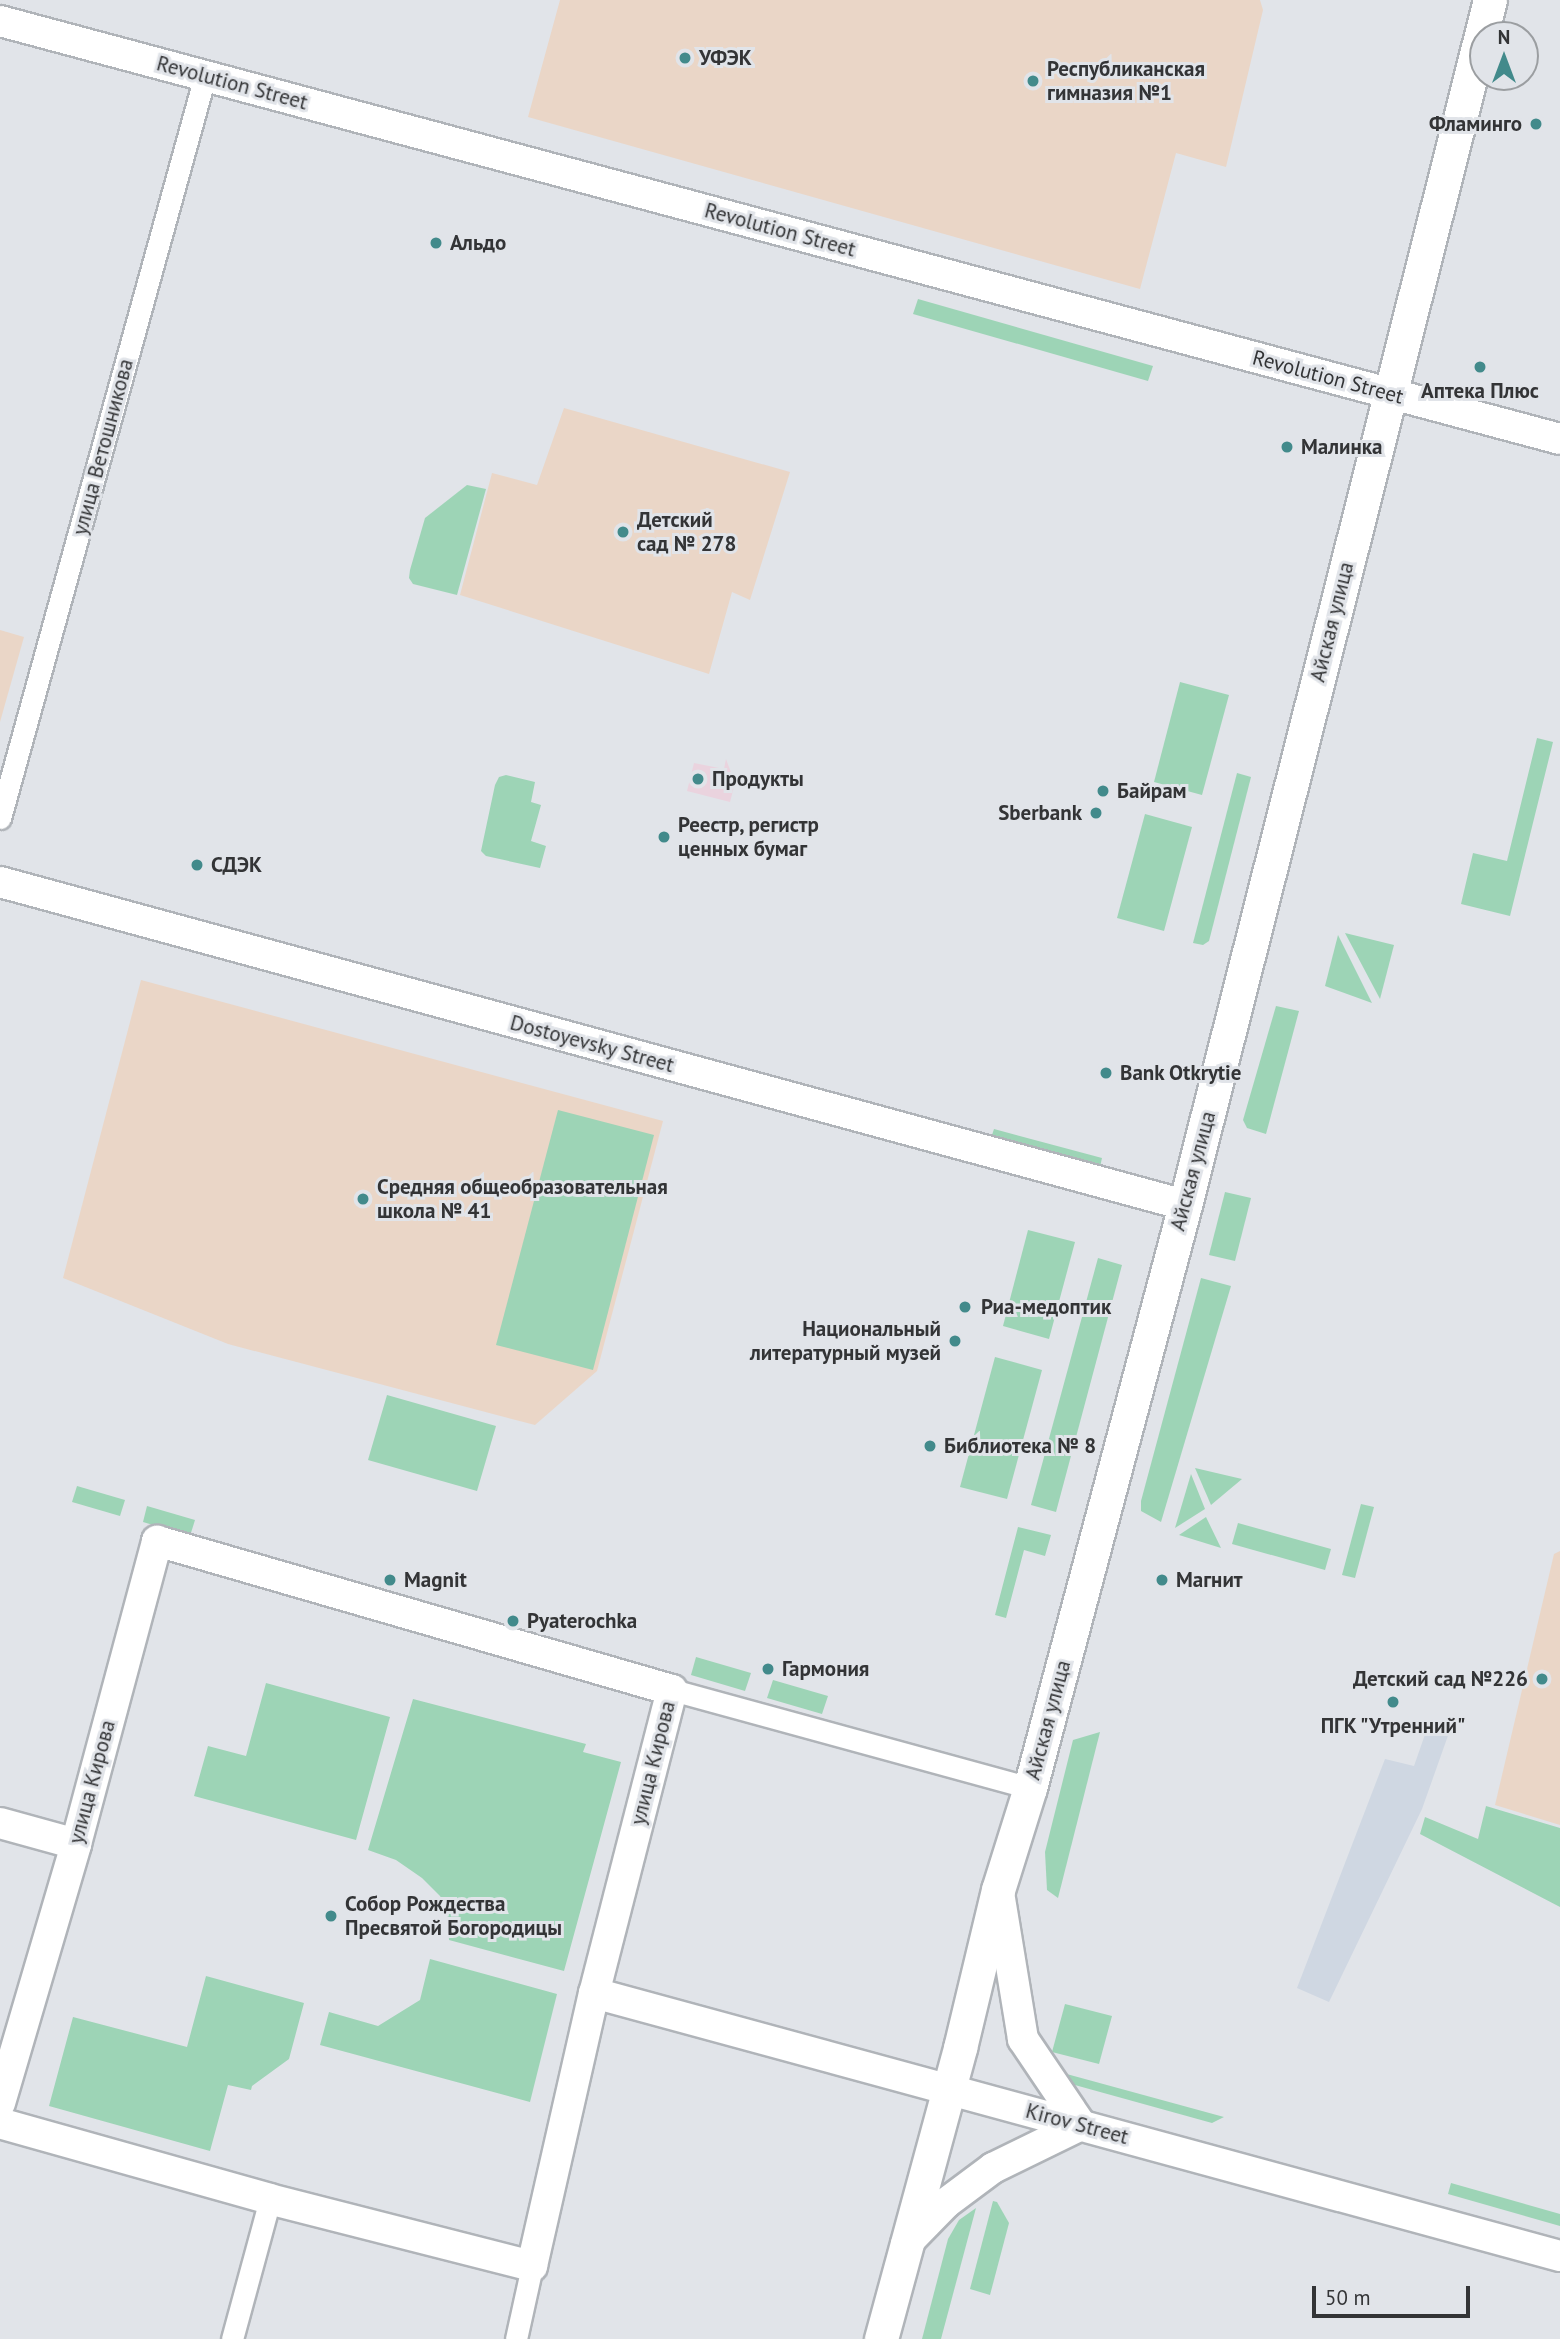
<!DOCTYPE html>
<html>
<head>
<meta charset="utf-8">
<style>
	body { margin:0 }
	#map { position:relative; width:1560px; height:2339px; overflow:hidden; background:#e1e4e9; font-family:"PT Sans",sans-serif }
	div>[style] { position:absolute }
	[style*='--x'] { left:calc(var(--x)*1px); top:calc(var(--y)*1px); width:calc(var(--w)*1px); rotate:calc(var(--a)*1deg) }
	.commercial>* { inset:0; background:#ead3de }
	.built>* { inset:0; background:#cfd7e2 }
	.education>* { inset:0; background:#ead6c7 }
	.green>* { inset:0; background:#9dd4b6 }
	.roads { filter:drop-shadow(2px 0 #b0b4b9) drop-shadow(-2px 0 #b0b4b9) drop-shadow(0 2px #b0b4b9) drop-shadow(0 -2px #b0b4b9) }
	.street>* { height:21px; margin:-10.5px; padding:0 10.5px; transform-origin:10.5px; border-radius:10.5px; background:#fff }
	.secondary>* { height:30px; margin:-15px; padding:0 15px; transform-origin:15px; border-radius:15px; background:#fff }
	.primary>* { height:33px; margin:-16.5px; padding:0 16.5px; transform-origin:16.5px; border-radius:16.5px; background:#fff }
	.dots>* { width:19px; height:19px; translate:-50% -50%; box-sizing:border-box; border:4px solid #e1e4e9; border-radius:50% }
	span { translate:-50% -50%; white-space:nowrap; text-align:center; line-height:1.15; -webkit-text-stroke:6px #e1e4e9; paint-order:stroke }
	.poi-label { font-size:21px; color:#333436; font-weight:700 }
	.left { translate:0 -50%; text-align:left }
	.right { translate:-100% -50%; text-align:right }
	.street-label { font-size:21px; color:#333436 }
	.north { position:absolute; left:1469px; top:21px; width:70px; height:70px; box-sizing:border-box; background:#e1e4e9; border:2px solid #9b9ea1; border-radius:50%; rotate:0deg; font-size:19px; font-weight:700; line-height:28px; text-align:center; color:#333436 }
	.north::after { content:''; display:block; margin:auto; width:24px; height:32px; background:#428a8b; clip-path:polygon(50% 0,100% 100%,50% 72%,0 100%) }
	.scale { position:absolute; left:1312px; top:2286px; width:158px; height:32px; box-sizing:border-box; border:4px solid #333436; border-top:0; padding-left:9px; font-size:21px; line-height:24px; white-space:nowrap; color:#333436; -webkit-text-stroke:5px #e1e4e9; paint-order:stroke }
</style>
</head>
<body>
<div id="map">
	<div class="commercial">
		<i style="clip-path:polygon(726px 759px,735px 783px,730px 802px,687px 791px,694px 763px,724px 769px)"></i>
	</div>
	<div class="built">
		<i style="clip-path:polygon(1429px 1723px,1450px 1730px,1422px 1809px,1329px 2002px,1297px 1988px,1385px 1759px,1414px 1766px)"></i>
	</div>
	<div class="education">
		<i style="clip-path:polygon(560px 0,1260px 0,1263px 10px,1226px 167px,1176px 153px,1140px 289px,528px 117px)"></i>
		<i style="clip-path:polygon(564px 408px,790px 472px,750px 600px,732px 592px,709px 674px,460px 595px,492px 473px,537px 485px)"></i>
		<i style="clip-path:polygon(0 630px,24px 637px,0 722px)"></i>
		<i style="clip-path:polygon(141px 980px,663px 1121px,597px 1371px,535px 1425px,228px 1344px,63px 1278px)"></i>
		<i style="clip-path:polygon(1560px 1551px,1560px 1825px,1495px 1805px,1554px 1554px)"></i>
	</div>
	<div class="green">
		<i style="clip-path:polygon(918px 299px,1153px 366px,1148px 381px,913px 314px)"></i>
		<i style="clip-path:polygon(467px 485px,486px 489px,457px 595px,413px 584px,409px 578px,410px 570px,425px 518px)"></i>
		<i style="clip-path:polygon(1180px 682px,1229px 695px,1202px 795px,1154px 782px)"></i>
		<i style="clip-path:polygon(1537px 738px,1553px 742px,1510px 916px,1461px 904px,1473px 853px,1507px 861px)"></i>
		<i style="clip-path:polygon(1237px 773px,1251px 777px,1209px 941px,1203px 945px,1193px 943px)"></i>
		<i style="clip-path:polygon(506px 775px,535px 782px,531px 802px,541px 805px,531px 841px,546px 846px,540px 868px,486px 856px,481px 851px,495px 785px,499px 777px)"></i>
		<i style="clip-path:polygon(1145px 814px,1192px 827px,1164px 931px,1117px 918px)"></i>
		<i style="clip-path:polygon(1345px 933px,1394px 945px,1380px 999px)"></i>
		<i style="clip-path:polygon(1338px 935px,1372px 1003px,1325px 986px)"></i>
		<i style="clip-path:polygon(1276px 1006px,1299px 1011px,1266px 1134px,1247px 1128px,1243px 1120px)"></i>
		<i style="clip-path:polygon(558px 1110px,654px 1135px,593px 1370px,496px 1345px)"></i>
		<i style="clip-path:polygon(994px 1129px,1102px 1158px,1100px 1167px,991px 1138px)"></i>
		<i style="clip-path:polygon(1225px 1192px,1251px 1198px,1235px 1261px,1209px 1255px)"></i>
		<i style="clip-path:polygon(1028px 1230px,1075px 1242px,1049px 1339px,1003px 1326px)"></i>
		<i style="clip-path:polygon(1098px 1258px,1122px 1265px,1056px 1512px,1031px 1505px)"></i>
		<i style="clip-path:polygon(1201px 1278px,1231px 1286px,1161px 1522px,1141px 1511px,1141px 1501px)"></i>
		<i style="clip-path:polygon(995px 1357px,1042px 1370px,1007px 1499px,960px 1487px)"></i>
		<i style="clip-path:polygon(387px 1395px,496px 1426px,477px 1491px,368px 1460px)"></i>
		<i style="clip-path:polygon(1195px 1468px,1242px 1479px,1211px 1505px)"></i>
		<i style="clip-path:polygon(1191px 1474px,1205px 1509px,1175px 1528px)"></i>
		<i style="clip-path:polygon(77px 1486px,125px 1500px,120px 1516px,72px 1502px)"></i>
		<i style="clip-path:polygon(1361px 1504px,1374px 1507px,1355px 1578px,1342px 1575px)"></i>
		<i style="clip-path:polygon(147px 1506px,195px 1520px,190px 1536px,143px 1522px)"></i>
		<i style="clip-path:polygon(1206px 1517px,1221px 1548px,1179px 1535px)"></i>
		<i style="clip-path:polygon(1238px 1523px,1331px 1549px,1325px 1570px,1232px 1544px)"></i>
		<i style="clip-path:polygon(1018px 1527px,1051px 1535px,1045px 1556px,1024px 1550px,1006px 1618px,995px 1615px)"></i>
		<i style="clip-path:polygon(696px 1657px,751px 1673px,745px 1691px,691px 1675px)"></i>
		<i style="clip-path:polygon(773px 1680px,828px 1696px,822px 1714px,767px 1698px)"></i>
		<i style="clip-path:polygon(266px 1683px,390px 1717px,356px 1840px,194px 1796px,208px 1746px,246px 1756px)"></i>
		<i style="clip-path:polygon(413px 1699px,586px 1744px,583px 1752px,621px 1762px,564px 1971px,449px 1940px,447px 1908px,440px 1896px,422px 1878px,396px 1860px,368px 1850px)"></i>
		<i style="clip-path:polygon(1100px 1732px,1058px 1898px,1047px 1890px,1045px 1852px,1073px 1740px)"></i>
		<i style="clip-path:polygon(1486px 1806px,1560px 1828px,1560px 1907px,1420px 1834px,1425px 1817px,1478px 1839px)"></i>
		<i style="clip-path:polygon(430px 1959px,557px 1994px,530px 2102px,320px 2045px,329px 2012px,378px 2026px,420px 2000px)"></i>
		<i style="clip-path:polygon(206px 1976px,304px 2003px,289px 2059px,252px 2086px,251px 2090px,228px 2085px,210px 2151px,49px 2106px,73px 2017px,187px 2047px)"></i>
		<i style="clip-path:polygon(1065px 2004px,1112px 2016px,1099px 2064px,1052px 2052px)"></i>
		<i style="clip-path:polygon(1052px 2070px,1224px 2117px,1212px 2123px,1064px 2082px)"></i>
		<i style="clip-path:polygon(1451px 2183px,1560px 2214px,1560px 2226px,1448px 2194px)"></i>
		<i style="clip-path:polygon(993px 2201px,997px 2202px,1009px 2223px,990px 2295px,970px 2289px)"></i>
		<i style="clip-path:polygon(976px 2208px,941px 2339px,922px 2339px,948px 2239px,959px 2220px)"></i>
	</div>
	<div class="roads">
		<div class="street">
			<i style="--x:0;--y:818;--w:770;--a:-74.56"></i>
			<i style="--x:672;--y:1690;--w:371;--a:15.3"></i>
			<i style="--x:232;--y:2339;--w:145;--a:-74.8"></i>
			<i style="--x:516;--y:2339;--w:75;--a:-77.6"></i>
		</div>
		<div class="secondary">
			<i style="--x:0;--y:21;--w:1615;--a:15"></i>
			<i style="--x:0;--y:882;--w:1228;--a:15.25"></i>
			<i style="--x:0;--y:1823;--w:79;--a:15.4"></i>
			<i style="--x:594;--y:1993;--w:1001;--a:15.23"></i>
			<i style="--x:0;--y:2103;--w:270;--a:-73.6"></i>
			<i style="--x:76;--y:1844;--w:314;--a:-75"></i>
			<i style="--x:157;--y:1541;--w:536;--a:16.14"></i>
			<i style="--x:672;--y:1690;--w:313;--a:104.4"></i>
			<i style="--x:594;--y:1993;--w:280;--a:102.8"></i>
			<i style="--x:532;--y:2266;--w:270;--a:-165.7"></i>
			<i style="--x:270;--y:2199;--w:280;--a:-164.3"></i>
			<i style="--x:906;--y:2244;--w:57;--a:-45.7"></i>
			<i style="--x:946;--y:2203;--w:59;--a:-36.7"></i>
			<i style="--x:993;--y:2168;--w:98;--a:-26"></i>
			<i style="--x:1081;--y:2125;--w:104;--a:-124"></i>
			<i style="--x:1023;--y:2039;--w:148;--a:-99.3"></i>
		</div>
		<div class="primary">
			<i style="--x:881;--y:2339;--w:302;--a:-74.8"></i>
			<i style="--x:960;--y:2048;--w:163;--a:-76.5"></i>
			<i style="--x:998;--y:1890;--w:107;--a:-72.6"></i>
			<i style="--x:1030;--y:1788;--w:603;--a:-75.11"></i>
			<i style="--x:1185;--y:1205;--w:1243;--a:-75.8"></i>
		</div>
	</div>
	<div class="dots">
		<i style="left:685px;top:58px;background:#428a8b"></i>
		<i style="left:1033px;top:81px;background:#428a8b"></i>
		<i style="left:1536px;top:124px;background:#428a8b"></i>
		<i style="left:436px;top:243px;background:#428a8b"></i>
		<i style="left:1480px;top:367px;background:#428a8b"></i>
		<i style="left:1287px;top:447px;background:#428a8b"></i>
		<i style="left:623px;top:532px;background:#428a8b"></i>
		<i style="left:698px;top:779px;background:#428a8b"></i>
		<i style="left:1103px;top:791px;background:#428a8b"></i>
		<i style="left:1096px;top:813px;background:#428a8b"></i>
		<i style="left:664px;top:837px;background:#428a8b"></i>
		<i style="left:197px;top:865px;background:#428a8b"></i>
		<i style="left:1106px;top:1073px;background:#428a8b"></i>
		<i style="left:363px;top:1199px;background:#428a8b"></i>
		<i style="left:965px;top:1307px;background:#428a8b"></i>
		<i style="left:955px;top:1341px;background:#428a8b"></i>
		<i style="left:930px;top:1446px;background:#428a8b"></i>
		<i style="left:390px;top:1580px;background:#428a8b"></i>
		<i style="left:1162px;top:1580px;background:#428a8b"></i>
		<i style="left:513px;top:1621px;background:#428a8b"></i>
		<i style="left:768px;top:1669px;background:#428a8b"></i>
		<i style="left:1542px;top:1679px;background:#428a8b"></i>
		<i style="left:1393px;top:1702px;background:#428a8b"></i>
		<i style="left:331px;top:1916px;background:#428a8b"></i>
	</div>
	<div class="poi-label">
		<span class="left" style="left:699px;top:58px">УФЭК</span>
		<span class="left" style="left:1047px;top:81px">Республиканская<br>гимназия №1</span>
		<span class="right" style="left:1522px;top:124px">Фламинго</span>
		<span class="left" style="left:450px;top:243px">Альдо</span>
		<span style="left:1480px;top:391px">Аптека Плюс</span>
		<span class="left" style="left:1301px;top:447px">Малинка</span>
		<span class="left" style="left:637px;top:532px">Детский<br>сад № 278</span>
		<span class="left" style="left:712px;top:779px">Продукты</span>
		<span class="left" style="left:1117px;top:791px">Байрам</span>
		<span class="right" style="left:1082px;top:813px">Sberbank</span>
		<span class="left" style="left:678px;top:837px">Реестр, регистр<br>ценных бумаг</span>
		<span class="left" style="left:211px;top:865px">СДЭК</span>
		<span class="left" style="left:1120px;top:1073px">Bank Otkrytie</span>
		<span class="left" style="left:377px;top:1199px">Средняя общеобразовательная<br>школа № 41</span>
		<span class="left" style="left:981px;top:1307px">Риа-медоптик</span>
		<span class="right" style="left:941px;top:1341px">Национальный<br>литературный музей</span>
		<span class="left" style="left:944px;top:1446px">Библиотека № 8</span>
		<span class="left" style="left:404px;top:1580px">Magnit</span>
		<span class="left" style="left:1176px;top:1580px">Магнит</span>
		<span class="left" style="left:527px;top:1621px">Pyaterochka</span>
		<span class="left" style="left:782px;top:1669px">Гармония</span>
		<span class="right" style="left:1528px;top:1679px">Детский сад №226</span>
		<span style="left:1393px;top:1726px">ПГК "Утренний"</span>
		<span class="left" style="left:345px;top:1916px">Собор Рождества<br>Пресвятой Богородицы</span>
	</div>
	<div class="street-label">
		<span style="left:232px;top:83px;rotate:15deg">Revolution Street</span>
		<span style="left:780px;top:230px;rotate:15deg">Revolution Street</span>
		<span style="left:1328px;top:377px;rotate:15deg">Revolution Street</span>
		<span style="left:103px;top:447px;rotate:-75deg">улица Ветошникова</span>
		<span style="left:1332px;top:622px;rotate:-76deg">Айская улица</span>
		<span style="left:592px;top:1044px;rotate:15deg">Dostoyevsky Street</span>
		<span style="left:1193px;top:1171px;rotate:-75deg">Айская улица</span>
		<span style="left:1048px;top:1720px;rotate:-75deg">Айская улица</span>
		<span style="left:653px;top:1763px;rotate:-76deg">улица Кирова</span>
		<span style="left:92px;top:1782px;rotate:-75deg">улица Кирова</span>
		<span style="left:1077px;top:2124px;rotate:15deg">Kirov Street</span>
	</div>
	<div class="north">N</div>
	<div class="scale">50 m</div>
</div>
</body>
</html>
